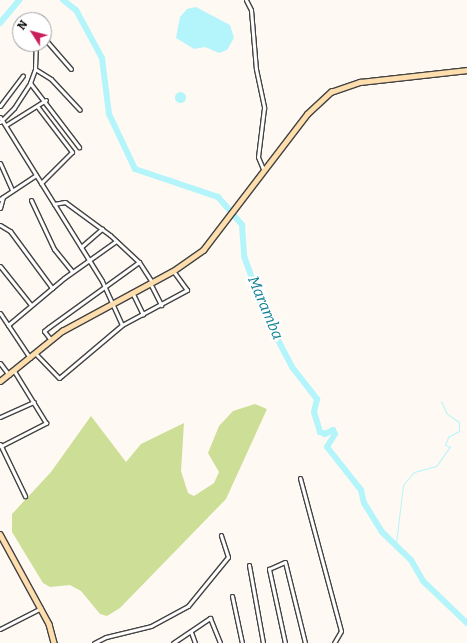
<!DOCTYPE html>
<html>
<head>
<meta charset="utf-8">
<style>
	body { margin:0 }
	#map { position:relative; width:467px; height:643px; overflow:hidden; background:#fff9f3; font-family:Bitter,serif }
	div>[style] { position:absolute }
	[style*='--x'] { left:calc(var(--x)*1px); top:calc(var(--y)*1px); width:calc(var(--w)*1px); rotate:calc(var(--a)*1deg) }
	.forest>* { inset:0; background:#cddf97 }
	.water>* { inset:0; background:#b3f5fa }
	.round { border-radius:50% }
	.stream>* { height:1px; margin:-0.5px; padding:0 0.5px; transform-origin:0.5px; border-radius:0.5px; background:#b3f5fa }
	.river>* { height:6px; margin:-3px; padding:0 3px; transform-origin:3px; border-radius:3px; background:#b3f5fa }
	.roads { filter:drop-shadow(1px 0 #434343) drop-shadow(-1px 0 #434343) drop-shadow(0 1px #434343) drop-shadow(0 -1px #434343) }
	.street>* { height:3px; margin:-1.5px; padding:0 1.5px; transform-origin:1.5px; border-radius:1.5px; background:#fff }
	.secondary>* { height:4.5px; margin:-2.25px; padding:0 2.25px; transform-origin:2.25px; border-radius:2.25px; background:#ffdeae }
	span { translate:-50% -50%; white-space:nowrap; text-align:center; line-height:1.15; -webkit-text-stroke:4px #fff; paint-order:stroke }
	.water-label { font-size:15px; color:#0f8194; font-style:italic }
	.north { position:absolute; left:12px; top:12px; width:40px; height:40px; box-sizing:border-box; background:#fff; border:1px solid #9f9f9f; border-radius:50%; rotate:306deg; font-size:11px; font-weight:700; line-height:16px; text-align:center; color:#101010 }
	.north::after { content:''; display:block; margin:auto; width:14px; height:18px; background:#ca1d59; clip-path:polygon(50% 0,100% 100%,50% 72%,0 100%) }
</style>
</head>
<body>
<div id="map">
	<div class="forest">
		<i style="clip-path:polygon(255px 404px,267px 409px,226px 499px,120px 608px,107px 616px,100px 614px,81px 591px,70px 585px,50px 587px,43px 583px,12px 532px,12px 514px,51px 472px,91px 416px,126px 462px,141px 444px,184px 423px,181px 471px,188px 493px,194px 496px,214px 483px,219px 472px,208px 453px,219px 426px,233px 411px)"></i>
	</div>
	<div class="water">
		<i style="clip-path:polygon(196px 7px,230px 25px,234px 38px,227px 50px,219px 53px,205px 47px,194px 49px,176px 38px,180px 17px,187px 9px)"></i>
		<i class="round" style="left:174.5px;top:91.5px;width:11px;height:11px"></i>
	</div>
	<div class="stream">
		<i style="--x:396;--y:543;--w:58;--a:-83.1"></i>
		<i style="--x:403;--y:485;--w:17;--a:-50"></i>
		<i style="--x:414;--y:472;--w:23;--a:-15"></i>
		<i style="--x:436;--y:466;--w:24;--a:-54"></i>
		<i style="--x:450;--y:447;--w:5;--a:-158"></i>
		<i style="--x:445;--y:445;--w:9;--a:-69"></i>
		<i style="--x:448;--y:437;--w:13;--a:-29"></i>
		<i style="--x:459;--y:431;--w:9;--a:-90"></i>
		<i style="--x:459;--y:422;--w:14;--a:-146"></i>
		<i style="--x:447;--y:414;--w:14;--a:-115"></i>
	</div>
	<div class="river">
		<i style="--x:63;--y:0;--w:16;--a:38"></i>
		<i style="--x:76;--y:10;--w:55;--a:61.6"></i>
		<i style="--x:102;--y:58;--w:56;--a:82.9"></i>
		<i style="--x:109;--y:114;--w:61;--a:64.7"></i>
		<i style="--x:135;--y:169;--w:88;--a:18.6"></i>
		<i style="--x:218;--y:197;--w:37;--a:49"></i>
		<i style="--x:242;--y:225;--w:31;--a:86"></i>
		<i style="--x:244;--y:256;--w:65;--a:70.2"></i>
		<i style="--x:266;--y:317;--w:56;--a:62.5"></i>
		<i style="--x:292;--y:367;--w:41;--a:52"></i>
		<i style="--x:317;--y:399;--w:13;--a:103"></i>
		<i style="--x:314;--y:412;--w:21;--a:73"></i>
		<i style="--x:320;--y:432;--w:5;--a:22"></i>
		<i style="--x:325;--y:434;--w:9;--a:-27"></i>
		<i style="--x:333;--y:430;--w:4;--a:63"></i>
		<i style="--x:335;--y:434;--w:15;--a:122"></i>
		<i style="--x:327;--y:447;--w:55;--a:51.7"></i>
		<i style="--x:361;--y:490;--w:13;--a:77"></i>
		<i style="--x:364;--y:503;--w:34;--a:58"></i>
		<i style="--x:382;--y:532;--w:40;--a:44"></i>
		<i style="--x:411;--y:560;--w:24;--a:60"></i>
		<i style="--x:423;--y:581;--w:61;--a:43.7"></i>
		<i style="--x:0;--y:23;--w:30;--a:-50"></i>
	</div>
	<div class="roads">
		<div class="street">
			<i style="--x:246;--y:0;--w:11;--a:63"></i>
			<i style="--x:251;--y:10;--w:59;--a:85.2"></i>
			<i style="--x:256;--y:69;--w:40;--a:78"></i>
			<i style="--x:264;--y:108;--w:49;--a:97"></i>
			<i style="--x:258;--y:157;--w:15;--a:67"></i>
			<i style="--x:44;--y:38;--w:41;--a:48.9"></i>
			<i style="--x:35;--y:69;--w:19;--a:32"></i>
			<i style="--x:51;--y:79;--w:42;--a:46.9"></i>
			<i style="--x:30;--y:83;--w:81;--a:52.6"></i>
			<i style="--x:0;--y:106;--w:38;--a:-53"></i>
			<i style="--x:37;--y:106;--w:58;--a:52.7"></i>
			<i style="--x:72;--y:152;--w:44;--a:135"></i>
			<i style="--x:0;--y:117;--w:193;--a:58.1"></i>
			<i style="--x:102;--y:281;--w:48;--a:65.6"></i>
			<i style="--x:122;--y:325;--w:82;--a:139.9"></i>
			<i style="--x:59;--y:378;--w:35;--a:-134"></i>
			<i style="--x:0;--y:122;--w:20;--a:-45"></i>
			<i style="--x:14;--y:108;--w:30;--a:-57"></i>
			<i style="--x:30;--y:83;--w:15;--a:-70"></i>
			<i style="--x:35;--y:69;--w:25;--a:-88"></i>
			<i style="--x:6;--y:125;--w:47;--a:-32"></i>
			<i style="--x:0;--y:163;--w:30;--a:66"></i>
			<i style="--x:0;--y:199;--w:43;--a:-33.7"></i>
			<i style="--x:31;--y:200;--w:54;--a:64.9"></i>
			<i style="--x:54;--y:249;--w:28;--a:51"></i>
			<i style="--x:54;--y:204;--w:11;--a:-10"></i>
			<i style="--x:65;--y:202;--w:56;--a:36.3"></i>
			<i style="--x:110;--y:235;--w:40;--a:43"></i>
			<i style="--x:139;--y:262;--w:24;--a:57"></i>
			<i style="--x:0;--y:208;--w:11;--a:-75"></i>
			<i style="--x:0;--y:225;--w:12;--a:31"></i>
			<i style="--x:10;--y:231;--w:71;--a:53.6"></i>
			<i style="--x:81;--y:247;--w:28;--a:-41"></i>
			<i style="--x:0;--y:266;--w:50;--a:51.5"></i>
			<i style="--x:150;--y:283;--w:25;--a:63"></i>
			<i style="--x:132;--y:292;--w:25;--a:64"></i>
			<i style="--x:0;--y:313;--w:54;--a:56.3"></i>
			<i style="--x:8;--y:325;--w:73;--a:-40"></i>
			<i style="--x:64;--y:278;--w:64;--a:-35.4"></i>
			<i style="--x:122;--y:325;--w:74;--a:-28.3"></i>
			<i style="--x:187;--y:290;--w:24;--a:-126"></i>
			<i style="--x:51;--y:340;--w:11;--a:-128"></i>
			<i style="--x:44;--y:331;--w:6;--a:-39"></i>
			<i style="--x:49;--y:327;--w:111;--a:-35.8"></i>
			<i style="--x:0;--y:363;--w:15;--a:53"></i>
			<i style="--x:0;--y:417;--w:37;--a:-24"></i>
			<i style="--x:0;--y:444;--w:58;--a:64.3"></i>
			<i style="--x:1;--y:446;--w:51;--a:-27.1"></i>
			<i style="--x:46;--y:423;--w:61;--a:-121.6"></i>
			<i style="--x:300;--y:478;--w:158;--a:75"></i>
			<i style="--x:341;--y:631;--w:14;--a:120"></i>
			<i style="--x:249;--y:565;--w:79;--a:79.8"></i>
			<i style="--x:232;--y:596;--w:48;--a:78"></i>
			<i style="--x:0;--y:629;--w:46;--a:-27.1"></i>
			<i style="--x:191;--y:632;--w:12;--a:70"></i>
			<i style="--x:94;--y:643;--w:13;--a:-27"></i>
			<i style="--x:106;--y:637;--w:46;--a:-13.7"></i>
			<i style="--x:151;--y:626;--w:42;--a:-28.4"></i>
			<i style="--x:188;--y:606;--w:63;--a:-50.8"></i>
			<i style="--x:228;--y:557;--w:23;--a:-108"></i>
			<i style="--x:173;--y:643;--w:45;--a:-34"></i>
			<i style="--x:210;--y:618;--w:27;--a:68"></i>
			<i style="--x:285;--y:643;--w:76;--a:-102.2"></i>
			<i style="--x:269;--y:569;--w:17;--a:-24"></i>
			<i style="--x:285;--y:562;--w:83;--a:76.1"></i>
		</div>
		<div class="secondary">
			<i style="--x:0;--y:381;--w:80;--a:-38.9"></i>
			<i style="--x:62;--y:331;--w:126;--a:-28.4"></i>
			<i style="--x:173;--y:271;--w:37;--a:-35"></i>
			<i style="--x:203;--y:250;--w:171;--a:-52.6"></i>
			<i style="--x:307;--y:114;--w:33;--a:-43"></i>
			<i style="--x:331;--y:92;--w:31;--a:-19"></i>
			<i style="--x:360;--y:82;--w:108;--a:-6.4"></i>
			<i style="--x:0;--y:534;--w:102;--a:61.4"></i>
			<i style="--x:49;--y:624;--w:20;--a:75"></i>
		</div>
	</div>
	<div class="water-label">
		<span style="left:265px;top:308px;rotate:67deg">Maramba</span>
	</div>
	<div class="north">N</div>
</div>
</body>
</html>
